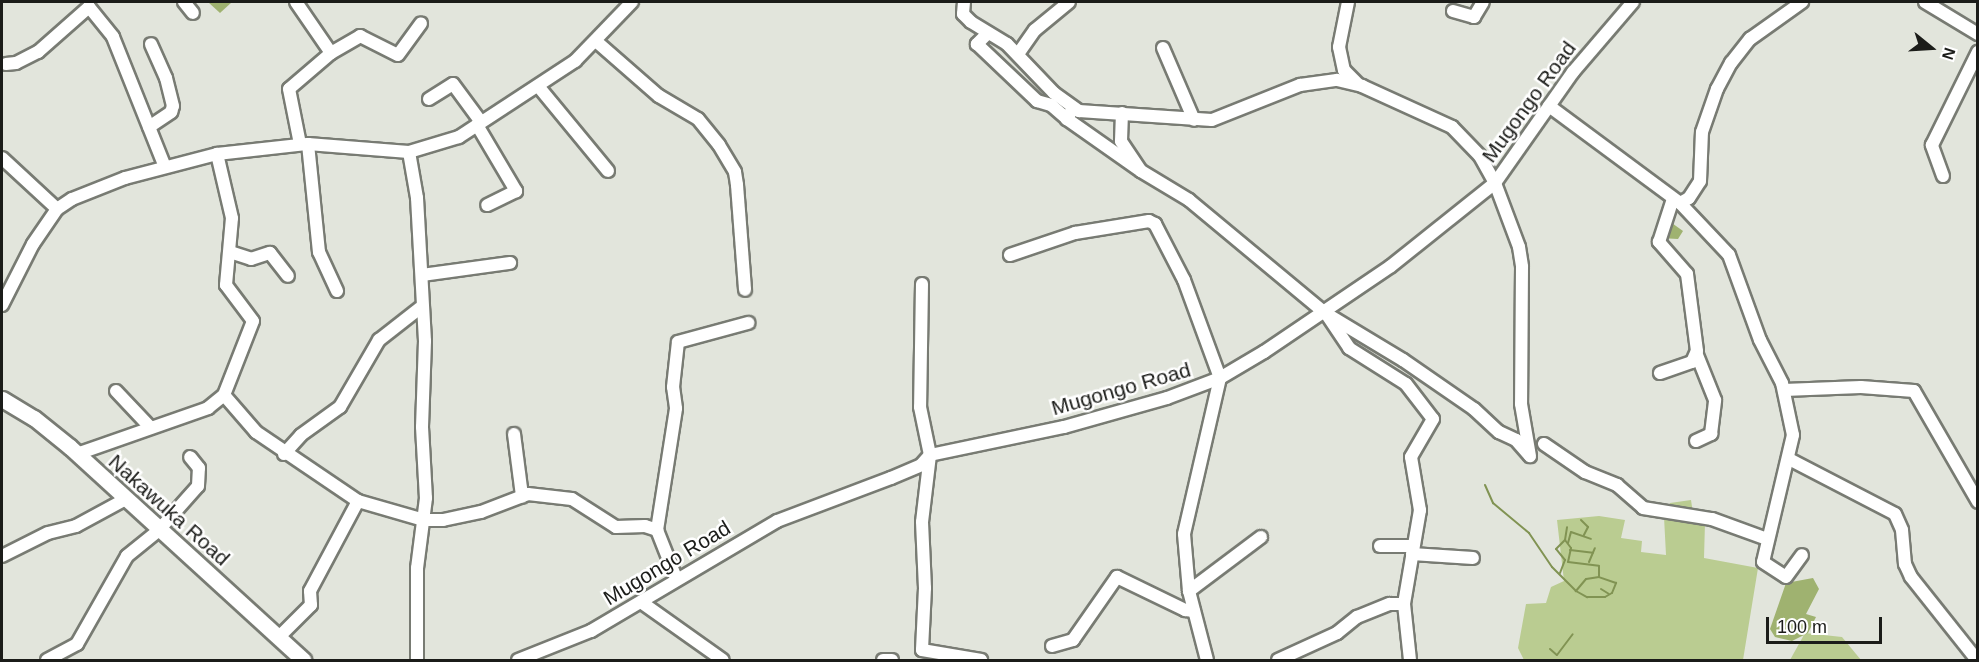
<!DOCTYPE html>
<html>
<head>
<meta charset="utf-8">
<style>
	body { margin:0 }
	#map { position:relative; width:1979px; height:662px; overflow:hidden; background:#e2e5dc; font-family:Helvetica,sans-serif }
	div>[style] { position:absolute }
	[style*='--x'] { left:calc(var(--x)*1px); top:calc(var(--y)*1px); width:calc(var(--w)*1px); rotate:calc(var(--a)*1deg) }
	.green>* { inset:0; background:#bacc91 }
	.forest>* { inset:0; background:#9fb270 }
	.stream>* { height:2px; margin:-1px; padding:0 1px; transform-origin:1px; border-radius:1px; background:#819353 }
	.roads { filter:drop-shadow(2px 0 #787b73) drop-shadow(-2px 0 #787b73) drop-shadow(0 2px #787b73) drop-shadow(0 -2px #787b73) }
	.minor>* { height:12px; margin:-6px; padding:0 6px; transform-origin:6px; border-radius:6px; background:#fff }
	.major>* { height:15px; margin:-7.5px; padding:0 7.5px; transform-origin:7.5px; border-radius:7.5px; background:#fff }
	span { translate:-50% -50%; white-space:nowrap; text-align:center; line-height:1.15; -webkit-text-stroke:5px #fff; paint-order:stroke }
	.street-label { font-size:21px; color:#1b1c19 }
	.frame { position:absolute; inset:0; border:3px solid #1b1c19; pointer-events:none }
	.north { position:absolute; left:1901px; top:18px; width:60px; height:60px; -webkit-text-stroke:4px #fff; paint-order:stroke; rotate:108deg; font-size:16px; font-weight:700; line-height:24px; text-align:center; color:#1b1c19 }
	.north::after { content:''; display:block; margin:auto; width:21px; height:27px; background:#1b1c19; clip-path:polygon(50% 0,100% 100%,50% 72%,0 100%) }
	.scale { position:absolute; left:1766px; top:617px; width:116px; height:27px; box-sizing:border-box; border:3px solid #1b1c19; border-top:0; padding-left:8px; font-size:18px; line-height:21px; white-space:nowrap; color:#1b1c19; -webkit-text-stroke:4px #fff; paint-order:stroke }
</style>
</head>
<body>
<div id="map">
	<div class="green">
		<i style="clip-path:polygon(1691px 500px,1694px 520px,1705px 523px,1704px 558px,1758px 568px,1743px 660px,1524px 660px,1518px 648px,1526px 604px,1546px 603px,1551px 587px,1564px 581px,1557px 520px,1599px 516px,1625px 520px,1621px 538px,1642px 541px,1641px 552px,1666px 555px,1664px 517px,1670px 503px)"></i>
		<i style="clip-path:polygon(1805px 633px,1842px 637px,1861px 660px,1790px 660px)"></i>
	</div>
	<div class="forest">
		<i style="clip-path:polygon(208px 2px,232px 2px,220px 13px)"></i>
		<i style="clip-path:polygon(1669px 221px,1683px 231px,1678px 239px,1660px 238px)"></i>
		<i style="clip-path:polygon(1813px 578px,1819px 589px,1806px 614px,1816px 617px,1808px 633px,1792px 641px,1775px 637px,1770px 629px,1786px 583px)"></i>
	</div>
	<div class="stream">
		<i style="--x:1485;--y:485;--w:20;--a:66"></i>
		<i style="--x:1493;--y:503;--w:47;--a:39.8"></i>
		<i style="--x:1529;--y:533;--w:41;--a:55.9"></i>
		<i style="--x:1552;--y:567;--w:34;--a:45"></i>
		<i style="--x:1576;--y:591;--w:13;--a:29"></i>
		<i style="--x:1587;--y:597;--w:18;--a:0"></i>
		<i style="--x:1605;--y:597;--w:8;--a:-30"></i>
		<i style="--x:1612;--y:593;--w:11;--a:-68"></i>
		<i style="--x:1616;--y:583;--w:18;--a:-161"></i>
		<i style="--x:1599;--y:577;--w:13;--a:171"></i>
		<i style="--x:1586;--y:579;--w:16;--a:130"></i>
		<i style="--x:1581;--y:520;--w:10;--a:45"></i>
		<i style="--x:1588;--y:527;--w:9;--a:117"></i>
		<i style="--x:1565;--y:540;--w:10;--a:53"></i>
		<i style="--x:1571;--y:548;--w:14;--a:102"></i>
		<i style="--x:1568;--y:562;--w:31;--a:7"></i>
		<i style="--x:1599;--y:566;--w:11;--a:90"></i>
		<i style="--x:1568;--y:543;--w:11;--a:-75"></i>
		<i style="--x:1571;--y:532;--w:21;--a:19"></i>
		<i style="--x:1570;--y:550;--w:23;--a:7"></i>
		<i style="--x:1589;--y:562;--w:15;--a:-67"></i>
		<i style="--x:1560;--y:573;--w:14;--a:-69"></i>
		<i style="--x:1565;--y:560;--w:14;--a:-129"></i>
		<i style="--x:1556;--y:549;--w:13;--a:-45"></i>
		<i style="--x:1565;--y:540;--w:13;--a:-81"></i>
		<i style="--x:1601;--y:589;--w:9;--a:32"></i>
		<i style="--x:1550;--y:649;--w:9;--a:41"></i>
		<i style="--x:1557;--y:655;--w:26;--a:-53"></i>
	</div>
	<div class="roads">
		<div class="minor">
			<i style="--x:184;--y:2;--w:14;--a:51"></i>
			<i style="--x:296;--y:2;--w:62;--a:55.5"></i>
			<i style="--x:331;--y:53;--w:55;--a:139.4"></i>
			<i style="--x:289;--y:89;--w:56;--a:78.7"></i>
			<i style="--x:964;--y:2;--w:12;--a:95"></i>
			<i style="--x:963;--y:14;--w:11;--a:45"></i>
			<i style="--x:971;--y:22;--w:42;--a:31.4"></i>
			<i style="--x:1007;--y:44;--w:68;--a:46.2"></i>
			<i style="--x:1054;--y:93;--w:31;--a:36"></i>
			<i style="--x:1079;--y:111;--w:133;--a:3.9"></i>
			<i style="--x:1212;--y:120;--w:95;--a:-21.7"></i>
			<i style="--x:1300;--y:85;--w:37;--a:-8"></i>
			<i style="--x:1337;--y:80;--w:26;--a:13"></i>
			<i style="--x:1362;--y:86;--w:99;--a:24.5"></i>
			<i style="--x:1452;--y:127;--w:40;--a:46"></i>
			<i style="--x:1480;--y:156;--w:31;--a:61"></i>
			<i style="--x:1495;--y:183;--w:68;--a:69.4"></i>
			<i style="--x:1519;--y:247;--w:20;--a:81"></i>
			<i style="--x:1522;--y:267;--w:137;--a:90.4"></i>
			<i style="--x:1521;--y:404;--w:53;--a:80.2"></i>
			<i style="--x:1348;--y:2;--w:46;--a:101.3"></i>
			<i style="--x:1339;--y:47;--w:24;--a:78"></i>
			<i style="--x:1344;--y:70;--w:20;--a:45"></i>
			<i style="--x:1925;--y:2;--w:62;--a:31.1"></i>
			<i style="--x:1453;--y:11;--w:22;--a:16"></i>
			<i style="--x:1474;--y:17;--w:17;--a:-59"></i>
			<i style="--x:988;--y:33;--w:16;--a:135"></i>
			<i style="--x:977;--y:44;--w:83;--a:43.5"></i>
			<i style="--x:1037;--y:101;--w:15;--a:16"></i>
			<i style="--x:1051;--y:105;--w:21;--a:41"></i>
			<i style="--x:597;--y:42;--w:82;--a:41.1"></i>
			<i style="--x:659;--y:96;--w:45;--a:30.5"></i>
			<i style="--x:698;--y:119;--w:33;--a:51"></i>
			<i style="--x:719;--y:145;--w:31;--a:59"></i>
			<i style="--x:735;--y:172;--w:13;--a:81"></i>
			<i style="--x:737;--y:185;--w:105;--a:85.6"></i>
			<i style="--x:1163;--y:48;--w:78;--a:66.7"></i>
			<i style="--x:331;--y:53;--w:34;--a:-30"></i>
			<i style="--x:360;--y:36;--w:42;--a:26.6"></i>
			<i style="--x:398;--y:55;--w:39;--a:-54"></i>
			<i style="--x:1018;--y:54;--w:29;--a:-55"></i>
			<i style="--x:1035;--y:30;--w:44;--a:-39.5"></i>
			<i style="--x:6;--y:64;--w:10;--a:-6"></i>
			<i style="--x:16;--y:63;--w:25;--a:-27"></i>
			<i style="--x:38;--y:52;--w:68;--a:-41.4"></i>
			<i style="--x:89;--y:7;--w:38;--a:51"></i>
			<i style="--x:113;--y:37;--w:140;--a:68.2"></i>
			<i style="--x:538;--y:86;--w:110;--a:50.5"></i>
			<i style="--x:429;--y:99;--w:28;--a:-32"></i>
			<i style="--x:453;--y:84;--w:47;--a:53.6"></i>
			<i style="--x:1549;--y:106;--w:163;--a:36.5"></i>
			<i style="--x:1680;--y:203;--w:71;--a:46.7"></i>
			<i style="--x:1729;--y:255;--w:90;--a:70"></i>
			<i style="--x:1760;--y:340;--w:48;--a:62.9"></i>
			<i style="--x:1782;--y:383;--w:53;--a:78.1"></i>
			<i style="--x:1793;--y:435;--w:130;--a:103.3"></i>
			<i style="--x:1763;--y:562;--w:27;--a:33"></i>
			<i style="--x:1786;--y:577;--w:27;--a:-54"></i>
			<i style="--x:1073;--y:108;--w:13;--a:119"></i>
			<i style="--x:1067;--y:119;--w:90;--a:35.1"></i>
			<i style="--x:1141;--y:171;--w:36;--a:-124"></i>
			<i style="--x:1121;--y:141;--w:28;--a:-88"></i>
			<i style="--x:477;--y:125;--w:77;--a:59.4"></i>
			<i style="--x:516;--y:191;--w:32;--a:154"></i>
			<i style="--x:149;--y:127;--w:27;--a:-34"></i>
			<i style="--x:171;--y:112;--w:6;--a:-72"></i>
			<i style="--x:173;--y:106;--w:29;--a:-104"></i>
			<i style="--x:166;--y:78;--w:37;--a:-114"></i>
			<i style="--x:308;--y:144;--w:109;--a:84.2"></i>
			<i style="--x:319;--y:252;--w:43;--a:65.2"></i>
			<i style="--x:409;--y:152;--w:47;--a:80.1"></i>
			<i style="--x:417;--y:198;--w:143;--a:86.8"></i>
			<i style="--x:425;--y:341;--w:86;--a:92"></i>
			<i style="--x:422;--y:427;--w:71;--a:86.8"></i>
			<i style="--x:426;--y:498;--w:71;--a:97.3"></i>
			<i style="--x:417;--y:568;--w:92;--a:90"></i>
			<i style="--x:2;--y:158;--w:75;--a:42.8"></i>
			<i style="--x:1141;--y:171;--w:56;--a:31.1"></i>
			<i style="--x:1189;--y:200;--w:177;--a:39.7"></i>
			<i style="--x:1325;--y:313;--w:91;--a:31.1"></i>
			<i style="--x:1403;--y:360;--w:86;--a:34.6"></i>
			<i style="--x:1474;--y:409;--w:34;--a:43"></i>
			<i style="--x:1499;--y:432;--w:19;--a:25"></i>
			<i style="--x:1516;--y:440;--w:20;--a:49"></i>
			<i style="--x:1943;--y:176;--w:33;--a:-110"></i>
			<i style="--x:1932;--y:145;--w:104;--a:-63.7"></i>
			<i style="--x:1680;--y:203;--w:10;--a:-29"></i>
			<i style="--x:1689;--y:198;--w:20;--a:-57"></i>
			<i style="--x:1700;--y:181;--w:49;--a:-87.7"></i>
			<i style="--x:1702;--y:132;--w:46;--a:-70.8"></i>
			<i style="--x:1717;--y:89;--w:30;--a:-62"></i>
			<i style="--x:1731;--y:63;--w:31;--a:-52"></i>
			<i style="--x:1750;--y:39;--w:64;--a:-35.4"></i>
			<i style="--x:230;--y:252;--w:22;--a:18"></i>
			<i style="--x:251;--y:259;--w:20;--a:-18"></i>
			<i style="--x:270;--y:253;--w:29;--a:52"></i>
			<i style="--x:1010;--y:255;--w:69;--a:-18.7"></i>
			<i style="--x:1075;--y:233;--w:75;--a:-9.2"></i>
			<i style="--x:1149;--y:221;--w:7;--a:27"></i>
			<i style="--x:1155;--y:224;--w:63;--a:62.6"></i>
			<i style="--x:1184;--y:280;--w:104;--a:69.8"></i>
			<i style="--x:1220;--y:378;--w:160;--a:103"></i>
			<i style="--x:1184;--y:534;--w:57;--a:85"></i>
			<i style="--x:1189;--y:591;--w:71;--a:75.4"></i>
			<i style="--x:422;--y:275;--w:89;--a:-7.8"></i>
			<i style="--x:922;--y:284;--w:123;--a:90.9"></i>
			<i style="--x:920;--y:407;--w:49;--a:78.2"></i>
			<i style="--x:930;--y:455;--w:67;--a:96.8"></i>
			<i style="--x:922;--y:522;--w:66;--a:87.4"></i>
			<i style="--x:925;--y:588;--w:62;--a:92.8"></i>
			<i style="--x:922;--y:650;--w:60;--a:9.6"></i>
			<i style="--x:2;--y:305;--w:68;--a:-63.1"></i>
			<i style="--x:33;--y:244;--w:42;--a:-55.6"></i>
			<i style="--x:57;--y:209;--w:18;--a:-34"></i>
			<i style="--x:72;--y:199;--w:57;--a:-21.6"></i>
			<i style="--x:125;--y:178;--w:95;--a:-14.6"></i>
			<i style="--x:217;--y:154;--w:92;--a:-6.3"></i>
			<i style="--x:308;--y:144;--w:101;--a:4.5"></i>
			<i style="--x:409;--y:152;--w:52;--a:-16.7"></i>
			<i style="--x:459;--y:137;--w:139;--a:-33.2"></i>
			<i style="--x:575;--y:61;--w:82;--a:-46"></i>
			<i style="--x:1327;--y:315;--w:40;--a:56"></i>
			<i style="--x:1349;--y:348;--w:67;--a:32.3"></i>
			<i style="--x:1406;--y:384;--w:44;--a:52.4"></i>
			<i style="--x:1433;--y:419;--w:44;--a:120.1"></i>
			<i style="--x:1411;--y:457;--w:54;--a:80.4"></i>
			<i style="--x:1420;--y:510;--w:95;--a:99.7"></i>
			<i style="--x:1404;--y:604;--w:56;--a:83.9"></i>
			<i style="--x:1660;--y:373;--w:34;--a:-19"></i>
			<i style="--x:1692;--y:362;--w:12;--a:-66"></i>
			<i style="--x:1697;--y:351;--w:78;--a:-97.4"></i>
			<i style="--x:1687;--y:274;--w:43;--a:-131.2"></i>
			<i style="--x:1659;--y:242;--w:45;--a:-72"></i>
			<i style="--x:1784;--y:390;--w:77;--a:-2.2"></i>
			<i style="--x:1861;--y:387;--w:53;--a:4.3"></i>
			<i style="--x:1914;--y:391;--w:128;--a:60"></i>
			<i style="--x:116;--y:391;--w:50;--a:46.6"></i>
			<i style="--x:224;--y:395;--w:49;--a:49.1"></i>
			<i style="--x:256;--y:432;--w:123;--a:34.1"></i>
			<i style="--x:358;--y:501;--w:102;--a:118.1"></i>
			<i style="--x:310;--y:591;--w:14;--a:86"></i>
			<i style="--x:311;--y:605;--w:45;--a:135"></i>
			<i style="--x:514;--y:434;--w:63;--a:82.6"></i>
			<i style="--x:1696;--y:441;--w:17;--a:-25"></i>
			<i style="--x:1711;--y:434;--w:34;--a:-83"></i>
			<i style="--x:1715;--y:400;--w:48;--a:-111.8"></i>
			<i style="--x:1544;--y:444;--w:50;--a:34.3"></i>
			<i style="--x:1585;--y:472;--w:35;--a:22"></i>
			<i style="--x:1617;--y:485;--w:35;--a:41"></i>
			<i style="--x:1643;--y:508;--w:70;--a:9.1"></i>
			<i style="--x:1712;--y:519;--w:59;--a:20"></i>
			<i style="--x:77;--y:454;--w:139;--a:-19.3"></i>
			<i style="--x:208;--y:408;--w:21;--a:-39"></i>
			<i style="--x:224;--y:395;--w:79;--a:-68.6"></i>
			<i style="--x:253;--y:321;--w:45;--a:-126.9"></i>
			<i style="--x:226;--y:285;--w:67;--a:-84.9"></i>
			<i style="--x:232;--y:218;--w:66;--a:-103.2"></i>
			<i style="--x:284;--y:454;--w:25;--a:-48"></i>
			<i style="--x:301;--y:435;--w:48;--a:-35.7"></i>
			<i style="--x:340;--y:407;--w:78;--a:-59.8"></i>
			<i style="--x:379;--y:340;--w:52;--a:-38"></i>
			<i style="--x:1789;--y:459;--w:119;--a:27.4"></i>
			<i style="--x:1895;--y:514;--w:17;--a:66"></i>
			<i style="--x:1902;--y:530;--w:34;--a:85"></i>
			<i style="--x:1905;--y:564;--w:14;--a:65"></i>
			<i style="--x:1911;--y:577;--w:106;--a:51.5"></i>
			<i style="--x:358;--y:501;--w:69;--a:16.1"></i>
			<i style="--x:424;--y:520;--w:19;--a:0"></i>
			<i style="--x:443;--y:520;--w:39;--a:-12"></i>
			<i style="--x:481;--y:512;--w:50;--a:-21"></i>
			<i style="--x:528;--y:494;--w:44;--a:6.5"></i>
			<i style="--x:572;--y:499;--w:52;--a:32.5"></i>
			<i style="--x:616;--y:527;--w:29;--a:-2"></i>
			<i style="--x:645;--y:526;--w:13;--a:18"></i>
			<i style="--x:1380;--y:546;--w:33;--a:0"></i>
			<i style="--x:1412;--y:554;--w:61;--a:3.8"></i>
			<i style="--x:2;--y:556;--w:51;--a:-26.6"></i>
			<i style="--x:48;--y:533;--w:29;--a:-14"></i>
			<i style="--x:76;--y:526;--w:55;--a:-28.4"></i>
			<i style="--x:676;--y:578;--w:52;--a:-111.6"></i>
			<i style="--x:657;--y:530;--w:123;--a:-81.1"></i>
			<i style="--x:676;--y:408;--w:21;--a:-98"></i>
			<i style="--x:673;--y:387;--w:45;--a:-83.7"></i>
			<i style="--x:678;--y:342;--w:73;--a:-15.2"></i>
			<i style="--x:1189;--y:591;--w:90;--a:-36.9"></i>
			<i style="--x:641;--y:602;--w:100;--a:35.3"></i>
			<i style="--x:1052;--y:646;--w:22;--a:-16"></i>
			<i style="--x:1073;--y:640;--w:77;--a:-55.1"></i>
			<i style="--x:1117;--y:577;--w:76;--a:25.9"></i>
			<i style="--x:1185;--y:610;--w:9;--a:6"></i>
			<i style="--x:47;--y:660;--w:34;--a:-28"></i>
			<i style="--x:77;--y:644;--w:101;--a:-60.4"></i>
			<i style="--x:127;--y:556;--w:40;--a:-39"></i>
			<i style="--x:158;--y:531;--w:60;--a:-48.4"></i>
			<i style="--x:198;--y:486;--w:18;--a:-87"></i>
			<i style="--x:199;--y:468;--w:14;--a:-129"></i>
			<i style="--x:518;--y:660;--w:79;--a:-21.7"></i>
			<i style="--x:591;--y:631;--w:216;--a:-30.6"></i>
			<i style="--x:777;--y:521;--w:122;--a:-20.7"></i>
			<i style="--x:891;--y:478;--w:33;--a:-23"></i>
			<i style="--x:921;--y:465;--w:13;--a:-48"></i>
			<i style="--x:930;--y:455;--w:137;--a:-11.8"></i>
			<i style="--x:1064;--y:427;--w:107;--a:-15.7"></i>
			<i style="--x:1167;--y:398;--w:57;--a:-20.7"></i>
			<i style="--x:1220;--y:378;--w:51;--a:-30.6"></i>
			<i style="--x:1264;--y:352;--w:153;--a:-34.1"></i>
			<i style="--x:1391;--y:266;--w:133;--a:-38.6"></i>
			<i style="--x:1495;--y:183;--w:136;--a:-54.9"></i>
			<i style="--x:1573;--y:72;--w:92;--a:-49.4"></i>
			<i style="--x:883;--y:660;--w:9;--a:0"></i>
			<i style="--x:1278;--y:660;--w:65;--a:-24.6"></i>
			<i style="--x:1337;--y:633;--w:26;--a:-39"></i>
			<i style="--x:1357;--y:617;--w:35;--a:-22"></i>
			<i style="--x:1390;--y:604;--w:14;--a:0"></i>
		</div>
		<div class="major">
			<i style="--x:2;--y:399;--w:37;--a:31"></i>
			<i style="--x:34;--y:418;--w:46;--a:38.9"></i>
			<i style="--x:70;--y:447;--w:316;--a:42.4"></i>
		</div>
	</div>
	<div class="street-label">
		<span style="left:1529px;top:102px;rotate:-54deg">Mugongo Road</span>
		<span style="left:1121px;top:389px;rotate:-16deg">Mugongo Road</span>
		<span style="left:169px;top:510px;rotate:42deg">Nakawuka Road</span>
		<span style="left:667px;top:563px;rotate:-31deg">Mugongo Road</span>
	</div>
	<div class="frame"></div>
	<div class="north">N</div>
	<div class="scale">100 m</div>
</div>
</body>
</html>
